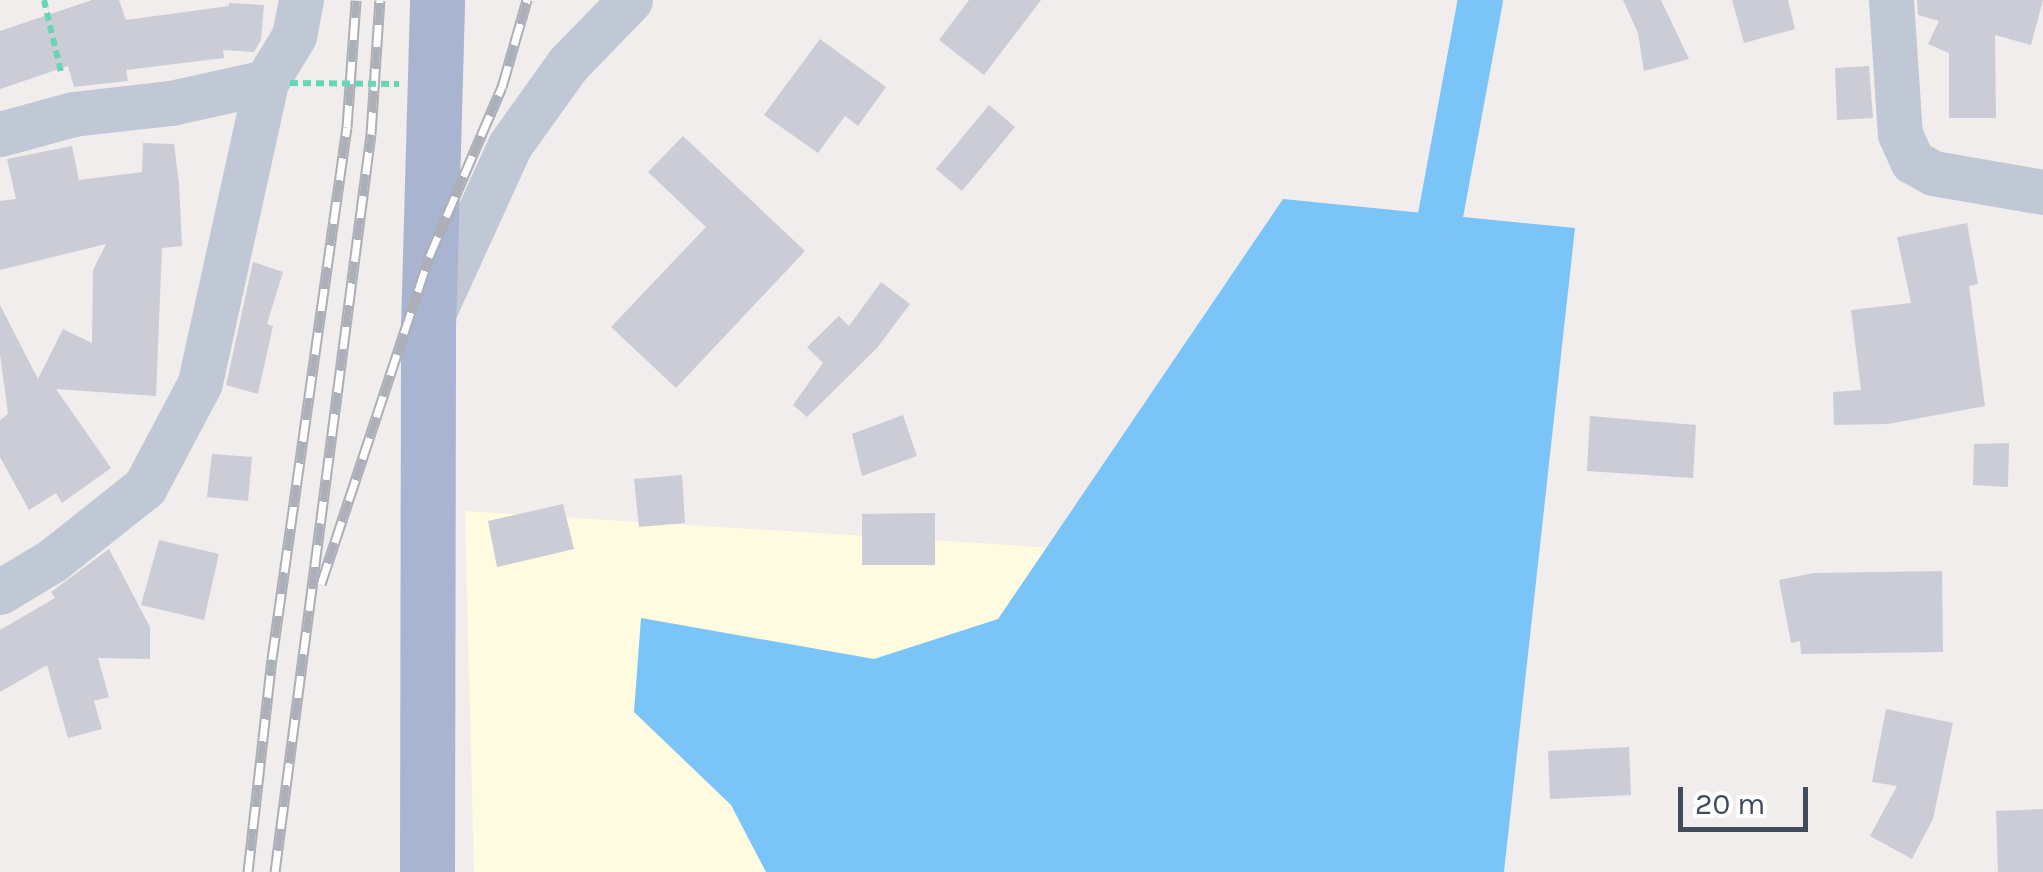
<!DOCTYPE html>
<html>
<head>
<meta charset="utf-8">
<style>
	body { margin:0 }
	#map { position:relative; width:2043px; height:872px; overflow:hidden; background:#f0edec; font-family:Karla,sans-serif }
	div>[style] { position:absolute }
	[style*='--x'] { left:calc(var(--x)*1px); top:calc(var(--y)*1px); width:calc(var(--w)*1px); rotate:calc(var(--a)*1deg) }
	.commercial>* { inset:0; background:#fefbe1 }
	.water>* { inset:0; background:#7bc4f7 }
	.canal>* { height:45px; margin:-22.5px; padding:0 22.5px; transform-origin:22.5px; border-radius:22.5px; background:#7bc4f7 }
	.building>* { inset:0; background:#cbccd5 }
	.path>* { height:6px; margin-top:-3px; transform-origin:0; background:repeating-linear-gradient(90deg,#68d6b6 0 8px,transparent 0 13px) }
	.minor>* { height:45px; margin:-22.5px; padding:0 22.5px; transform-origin:22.5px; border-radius:22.5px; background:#c0c8d6 }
	.major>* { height:55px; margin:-27.5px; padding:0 27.5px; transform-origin:27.5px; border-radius:27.5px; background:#a8b4d0 }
	.rail>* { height:11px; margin-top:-5.5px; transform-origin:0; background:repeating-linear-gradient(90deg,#fff 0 22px,#adafb8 0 44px); box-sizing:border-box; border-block:2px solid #adafb8 }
	.path-bridge>* { height:6px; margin-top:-3px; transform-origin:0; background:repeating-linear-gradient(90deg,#68d6b6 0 8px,transparent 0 13px) }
	span { translate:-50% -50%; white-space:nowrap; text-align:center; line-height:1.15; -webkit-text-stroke:9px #fff; paint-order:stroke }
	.scale { position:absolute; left:1678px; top:787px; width:130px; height:45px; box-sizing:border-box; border:5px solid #424b5c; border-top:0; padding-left:12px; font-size:30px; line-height:35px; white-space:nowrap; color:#424b5c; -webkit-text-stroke:8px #fff; paint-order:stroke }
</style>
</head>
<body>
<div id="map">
	<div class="commercial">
		<i style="clip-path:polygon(465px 511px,1536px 578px,1504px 872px,474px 872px)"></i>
	</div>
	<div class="water">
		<i style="clip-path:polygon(1283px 199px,1575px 228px,1504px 872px,766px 872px,731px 805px,634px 712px,641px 618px,874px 659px,998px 619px)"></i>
	</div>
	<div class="canal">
		<i style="--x:1440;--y:215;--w:219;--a:-79.5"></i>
	</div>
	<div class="building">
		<i style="clip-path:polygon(92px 0,119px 0,126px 20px,229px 6px,229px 3px,264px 5px,261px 40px,254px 52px,223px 50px,224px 58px,126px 70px,128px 81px,74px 87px,68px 66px,0 89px,0 31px)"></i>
		<i style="clip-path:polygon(969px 0,1041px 0,984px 75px,939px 40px)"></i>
		<i style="clip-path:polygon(1623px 0,1661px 0,1689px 59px,1644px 71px,1638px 33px)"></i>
		<i style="clip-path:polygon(1732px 0,1788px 0,1795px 29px,1744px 43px)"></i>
		<i style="clip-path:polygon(1917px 0,2043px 0,2031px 45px,1995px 35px,1996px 118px,1949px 118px,1949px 53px,1928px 44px,1939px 21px,1918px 15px)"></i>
		<i style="clip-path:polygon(820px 39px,886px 87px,858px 126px,845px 116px,818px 153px,764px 115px)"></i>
		<i style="clip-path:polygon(1869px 66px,1873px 118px,1837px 120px,1835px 68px)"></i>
		<i style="clip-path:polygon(989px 105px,1015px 127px,962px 191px,936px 169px)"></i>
		<i style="clip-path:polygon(683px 136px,805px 251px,676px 388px,611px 327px,706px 227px,648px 172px)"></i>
		<i style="clip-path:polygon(143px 143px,174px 144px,179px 184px,182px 246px,162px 248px,156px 396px,56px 389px,111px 468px,62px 503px,56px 493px,29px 510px,0 457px,0 420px,8px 414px,0 354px,0 305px,38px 379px,63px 329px,92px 343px,93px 270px,106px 244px,0 270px,0 201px,16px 199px,7px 159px,72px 146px,79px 180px,142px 172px)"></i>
		<i style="clip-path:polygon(1967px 223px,1978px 284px,1969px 286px,1985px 406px,1888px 424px,1834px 425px,1833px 392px,1861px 390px,1851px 310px,1911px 303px,1897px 237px)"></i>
		<i style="clip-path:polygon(253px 262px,283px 272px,267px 324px,273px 326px,258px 394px,226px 385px)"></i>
		<i style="clip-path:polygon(881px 282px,910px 304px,877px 348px,807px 417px,793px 405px,823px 363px,807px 347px,839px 316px,849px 326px)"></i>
		<i style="clip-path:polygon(903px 415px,917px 456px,862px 476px,852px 434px)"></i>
		<i style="clip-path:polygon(1590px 416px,1696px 425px,1693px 478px,1587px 471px)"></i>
		<i style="clip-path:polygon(2009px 443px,2008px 487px,1973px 485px,1974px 444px)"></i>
		<i style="clip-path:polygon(212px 454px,252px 457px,248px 501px,207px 497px)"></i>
		<i style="clip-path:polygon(682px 475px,685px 523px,639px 527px,634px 479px)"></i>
		<i style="clip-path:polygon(563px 504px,574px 549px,497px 567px,488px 521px)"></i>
		<i style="clip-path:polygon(935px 513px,935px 565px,862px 565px,862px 514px)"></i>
		<i style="clip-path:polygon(159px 540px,219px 554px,204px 620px,141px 605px)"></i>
		<i style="clip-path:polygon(109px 549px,150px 627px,150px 659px,98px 658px,109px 697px,94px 701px,102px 729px,68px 738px,47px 665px,0 692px,0 630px,55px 598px,51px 592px)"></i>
		<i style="clip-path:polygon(1942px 571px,1943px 652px,1801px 654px,1800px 641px,1791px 643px,1779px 580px,1814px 573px)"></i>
		<i style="clip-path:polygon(1886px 709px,1953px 723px,1933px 819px,1912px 859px,1870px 836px,1897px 786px,1872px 782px)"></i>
		<i style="clip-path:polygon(1629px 747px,1631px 795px,1550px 799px,1548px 751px)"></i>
		<i style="clip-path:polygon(2043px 809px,2043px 872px,1998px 872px,1996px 811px)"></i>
	</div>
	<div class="path">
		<i style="--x:44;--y:0;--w:74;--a:76.7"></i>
	</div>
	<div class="minor">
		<i style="--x:1891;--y:0;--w:134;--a:86.2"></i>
		<i style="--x:1900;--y:134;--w:30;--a:66"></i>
		<i style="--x:1912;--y:161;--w:24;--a:30"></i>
		<i style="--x:1933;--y:173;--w:112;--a:9.8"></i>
		<i style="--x:266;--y:82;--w:54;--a:-58.7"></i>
		<i style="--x:294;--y:36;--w:37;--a:-79"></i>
		<i style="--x:0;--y:134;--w:76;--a:-15.3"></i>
		<i style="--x:73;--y:114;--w:99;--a:-6.4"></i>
		<i style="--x:171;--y:103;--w:97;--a:-12.5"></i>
		<i style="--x:266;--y:82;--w:308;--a:102.4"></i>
		<i style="--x:200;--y:383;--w:118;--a:117.9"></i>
		<i style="--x:145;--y:487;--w:117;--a:141.6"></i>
		<i style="--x:53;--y:560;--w:62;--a:148.9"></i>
		<i style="--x:432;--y:316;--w:188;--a:-65.5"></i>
		<i style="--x:510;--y:145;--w:100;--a:-54.4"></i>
		<i style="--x:568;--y:64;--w:89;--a:-45.9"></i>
	</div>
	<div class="major">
		<i style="--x:427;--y:872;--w:545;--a:-89.89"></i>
		<i style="--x:428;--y:327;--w:327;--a:-88.4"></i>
	</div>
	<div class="rail">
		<i style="--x:321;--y:584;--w:344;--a:-71.7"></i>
		<i style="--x:429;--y:257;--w:185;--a:-66.8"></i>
		<i style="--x:502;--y:87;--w:91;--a:-74"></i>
		<i style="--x:248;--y:872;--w:214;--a:-83.6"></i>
		<i style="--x:272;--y:659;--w:537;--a:-81.98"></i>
		<i style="--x:347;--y:127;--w:127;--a:-85.9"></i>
		<i style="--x:275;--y:872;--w:744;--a:-82.59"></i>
		<i style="--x:371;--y:134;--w:134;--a:-86.2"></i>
	</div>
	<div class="path-bridge">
		<i style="--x:290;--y:83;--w:109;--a:0.5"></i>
	</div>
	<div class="scale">20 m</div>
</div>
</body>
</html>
